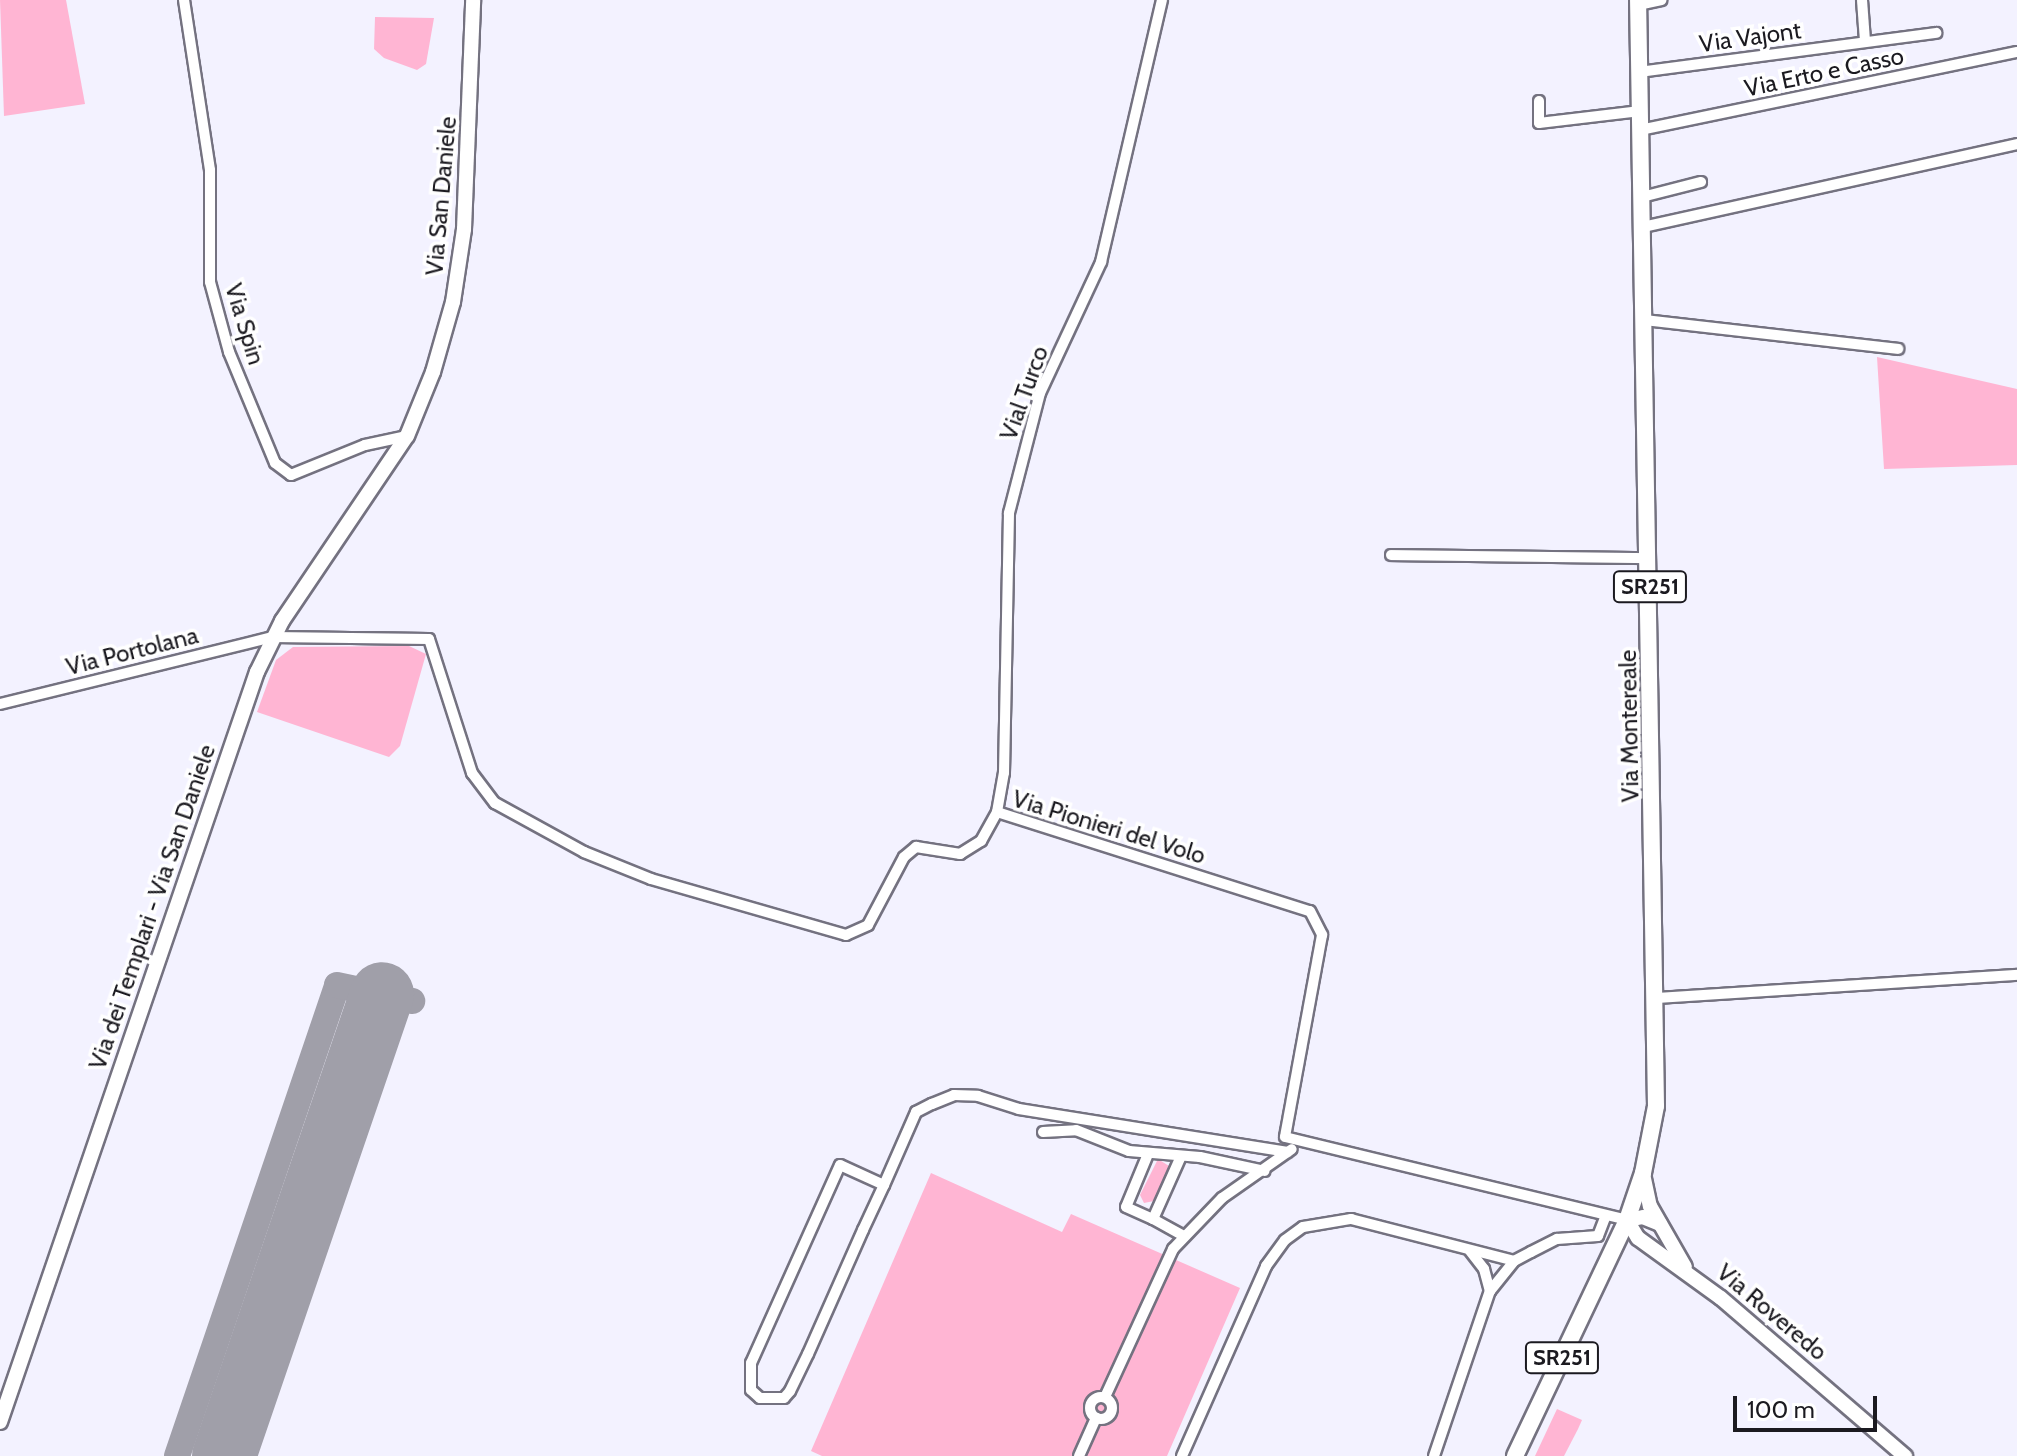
<!DOCTYPE html>
<html>
<head>
<meta charset="utf-8">
<style>
	body { margin:0 }
	#map { position:relative; width:2017px; height:1456px; overflow:hidden; background:#f3f2ff; font-family:Cabin,sans-serif }
	div>[style] { position:absolute }
	[style*='--x'] { left:calc(var(--x)*1px); top:calc(var(--y)*1px); width:calc(var(--w)*1px); rotate:calc(var(--a)*1deg) }
	.green>* { inset:0; background:#ffb5d3 }
	.taxiway>* { height:26px; margin:-13px; padding:0 13px; transform-origin:13px; border-radius:13px; background:#a09fa9 }
	.runway>* { height:64px; margin:-32px; padding:0 32px; transform-origin:32px; border-radius:32px; background:#a09fa9 }
	.roads { filter:drop-shadow(2px 0 #747280) drop-shadow(-2px 0 #747280) drop-shadow(0 2px #747280) drop-shadow(0 -2px #747280) }
	.street>* { height:10px; margin:-5px; padding:0 5px; transform-origin:5px; border-radius:5px; background:#fff }
	.street>.ring { margin:-5px; padding:0; box-sizing:content-box; background:none; border:10px solid #fff; border-radius:50% }
	.secondary>* { height:14px; margin:-7px; padding:0 7px; transform-origin:7px; border-radius:7px; background:#fff }
	.primary>* { height:16px; margin:-8px; padding:0 8px; transform-origin:8px; border-radius:8px; background:#fff }
	span { translate:-50% -50%; white-space:nowrap; text-align:center; line-height:1.15; -webkit-text-stroke:7px #fff; paint-order:stroke }
	.shield-label span { padding:2px 6px; background:#fff; border:2px solid; border-radius:6px; -webkit-text-stroke-width:0 }
	.shield-label { font-size:22px; color:#1b1a20; font-weight:700 }
	.street-label { font-size:24px; color:#1b1a20 }
	.scale { position:absolute; left:1733px; top:1396px; width:144px; height:36px; box-sizing:border-box; border:4px solid #1b1a20; border-top:0; padding-left:10px; font-size:24px; line-height:28px; white-space:nowrap; color:#1b1a20; -webkit-text-stroke:6px #fff; paint-order:stroke }
</style>
</head>
<body>
<div id="map">
	<div class="green">
		<i style="clip-path:polygon(0 0,66px 0,85px 104px,4px 116px)"></i>
		<i style="clip-path:polygon(375px 17px,434px 18px,426px 64px,417px 70px,384px 58px,374px 49px)"></i>
		<i style="clip-path:polygon(1877px 357px,2017px 389px,2017px 465px,1884px 469px)"></i>
		<i style="clip-path:polygon(409px 646px,426px 654px,400px 746px,389px 757px,257px 712px,276px 660px,293px 647px)"></i>
		<i style="clip-path:polygon(1158px 1159px,1169px 1166px,1154px 1201px,1144px 1203px,1140px 1195px)"></i>
		<i style="clip-path:polygon(931px 1173px,1062px 1232px,1071px 1214px,1240px 1288px,1167px 1456px,822px 1456px,811px 1451px)"></i>
		<i style="clip-path:polygon(1557px 1409px,1582px 1420px,1578px 1429px,1564px 1456px,1535px 1456px)"></i>
	</div>
	<div class="taxiway">
		<i style="--x:177;--y:1456;--w:497;--a:-71.2"></i>
		<i style="--x:337;--y:985;--w:77;--a:12"></i>
	</div>
	<div class="runway">
		<i style="--x:224;--y:1456;--w:488;--a:-71.1"></i>
	</div>
	<div class="roads">
		<div class="street">
			<i style="--x:184;--y:0;--w:172;--a:81.3"></i>
			<i style="--x:210;--y:170;--w:112;--a:90"></i>
			<i style="--x:210;--y:282;--w:73;--a:74.8"></i>
			<i style="--x:229;--y:352;--w:120;--a:67.5"></i>
			<i style="--x:275;--y:463;--w:20;--a:37"></i>
			<i style="--x:291;--y:475;--w:80;--a:-22.1"></i>
			<i style="--x:365;--y:445;--w:43;--a:-12.1"></i>
			<i style="--x:1862;--y:0;--w:41;--a:85.8"></i>
			<i style="--x:1638;--y:5;--w:24;--a:-12"></i>
			<i style="--x:1639;--y:72;--w:300;--a:-7.5"></i>
			<i style="--x:1539;--y:101;--w:22;--a:90"></i>
			<i style="--x:1539;--y:123;--w:102;--a:-6.8"></i>
			<i style="--x:1640;--y:130;--w:385;--a:-11.7"></i>
			<i style="--x:1642;--y:197;--w:61;--a:-14.3"></i>
			<i style="--x:1643;--y:227;--w:383;--a:-12.5"></i>
			<i style="--x:1645;--y:320;--w:255;--a:6.5"></i>
			<i style="--x:1391;--y:555;--w:259;--a:0.7"></i>
			<i style="--x:0;--y:704;--w:281;--a:-13.8"></i>
			<i style="--x:273;--y:637;--w:156;--a:0.7"></i>
			<i style="--x:429;--y:639;--w:141;--a:72.2"></i>
			<i style="--x:472;--y:773;--w:38;--a:53"></i>
			<i style="--x:495;--y:803;--w:102;--a:28.8"></i>
			<i style="--x:584;--y:852;--w:72;--a:21.9"></i>
			<i style="--x:651;--y:879;--w:203;--a:16"></i>
			<i style="--x:846;--y:935;--w:24;--a:-24"></i>
			<i style="--x:868;--y:925;--w:77;--a:-62.1"></i>
			<i style="--x:904;--y:857;--w:16;--a:-40"></i>
			<i style="--x:916;--y:847;--w:45;--a:9"></i>
			<i style="--x:960;--y:854;--w:25;--a:-32"></i>
			<i style="--x:981;--y:841;--w:33;--a:-61"></i>
			<i style="--x:997;--y:812;--w:328;--a:17.6"></i>
			<i style="--x:1310;--y:911;--w:27;--a:63"></i>
			<i style="--x:1322;--y:935;--w:205;--a:100.4"></i>
			<i style="--x:1285;--y:1137;--w:352;--a:13.6"></i>
			<i style="--x:997;--y:812;--w:40;--a:-80"></i>
			<i style="--x:1004;--y:773;--w:260;--a:-88.9"></i>
			<i style="--x:1009;--y:513;--w:124;--a:-75.5"></i>
			<i style="--x:1040;--y:393;--w:145;--a:-65"></i>
			<i style="--x:1101;--y:262;--w:269;--a:-76.9"></i>
			<i style="--x:1658;--y:998;--w:360;--a:-3.7"></i>
			<i style="--x:1043;--y:1132;--w:33;--a:-3"></i>
			<i style="--x:1076;--y:1130;--w:57;--a:21.6"></i>
			<i style="--x:1129;--y:1151;--w:71;--a:4.8"></i>
			<i style="--x:1200;--y:1157;--w:66;--a:12.2"></i>
			<i style="--x:1148;--y:1154;--w:57;--a:112.5"></i>
			<i style="--x:1126;--y:1207;--w:30;--a:24"></i>
			<i style="--x:1153;--y:1219;--w:69;--a:-66"></i>
			<i style="--x:884;--y:1185;--w:48;--a:-155.6"></i>
			<i style="--x:840;--y:1165;--w:217;--a:114.2"></i>
			<i style="--x:751;--y:1363;--w:27;--a:90"></i>
			<i style="--x:751;--y:1390;--w:12;--a:42"></i>
			<i style="--x:760;--y:1398;--w:24;--a:0"></i>
			<i style="--x:784;--y:1398;--w:9;--a:-49"></i>
			<i style="--x:790;--y:1391;--w:41;--a:-64.1"></i>
			<i style="--x:808;--y:1354;--w:136;--a:-66.1"></i>
			<i style="--x:863;--y:1230;--w:50;--a:-65"></i>
			<i style="--x:884;--y:1185;--w:80;--a:-66.3"></i>
			<i style="--x:916;--y:1112;--w:18;--a:-27"></i>
			<i style="--x:932;--y:1104;--w:24;--a:-22"></i>
			<i style="--x:954;--y:1095;--w:24;--a:2"></i>
			<i style="--x:978;--y:1096;--w:43;--a:17.6"></i>
			<i style="--x:1019;--y:1109;--w:272;--a:9.1"></i>
			<i style="--x:1153;--y:1219;--w:35;--a:29"></i>
			<i style="--x:1470;--y:1251;--w:23;--a:52"></i>
			<i style="--x:1484;--y:1269;--w:23;--a:75"></i>
			<i class="ring" style="left:1090px;top:1397px;width:12px;height:12px"></i>
			<i style="--x:1105;--y:1397;--w:163;--a:-65.3"></i>
			<i style="--x:1173;--y:1249;--w:71;--a:-46.1"></i>
			<i style="--x:1222;--y:1198;--w:85;--a:-35"></i>
			<i style="--x:1079;--y:1456;--w:42;--a:-65.9"></i>
			<i style="--x:1182;--y:1456;--w:208;--a:-66.1"></i>
			<i style="--x:1266;--y:1266;--w:32;--a:-54"></i>
			<i style="--x:1285;--y:1240;--w:22;--a:-36"></i>
			<i style="--x:1303;--y:1227;--w:49;--a:-9.5"></i>
			<i style="--x:1351;--y:1219;--w:168;--a:14.4"></i>
			<i style="--x:1434;--y:1456;--w:174;--a:-71.3"></i>
			<i style="--x:1490;--y:1291;--w:38;--a:-51"></i>
			<i style="--x:1514;--y:1261;--w:19;--a:-28"></i>
			<i style="--x:1531;--y:1252;--w:29;--a:-27"></i>
			<i style="--x:1557;--y:1239;--w:41;--a:-4.2"></i>
			<i style="--x:1598;--y:1236;--w:22;--a:-69"></i>
		</div>
		<div class="secondary">
			<i style="--x:1643;--y:1174;--w:33;--a:78"></i>
			<i style="--x:1650;--y:1206;--w:70;--a:60.2"></i>
			<i style="--x:1660;--y:1224;--w:18;--a:-158"></i>
			<i style="--x:1643;--y:1217;--w:16;--a:169"></i>
			<i style="--x:1627;--y:1220;--w:21;--a:59"></i>
			<i style="--x:1638;--y:1238;--w:102;--a:35.9"></i>
			<i style="--x:1721;--y:1298;--w:243;--a:40.7"></i>
			<i style="--x:0;--y:1422;--w:793;--a:-71.09"></i>
			<i style="--x:257;--y:672;--w:57;--a:-63.9"></i>
			<i style="--x:282;--y:621;--w:223;--a:-56"></i>
			<i style="--x:407;--y:436;--w:69;--a:-67.9"></i>
			<i style="--x:433;--y:372;--w:73;--a:-74.1"></i>
			<i style="--x:453;--y:302;--w:74;--a:-81.4"></i>
			<i style="--x:464;--y:229;--w:229;--a:-87.7"></i>
		</div>
		<div class="primary">
			<i style="--x:1515;--y:1456;--w:261;--a:-64.6"></i>
			<i style="--x:1627;--y:1220;--w:50;--a:-71.2"></i>
			<i style="--x:1643;--y:1173;--w:68;--a:-79"></i>
			<i style="--x:1656;--y:1106;--w:1106;--a:-90.93"></i>
		</div>
	</div>
	<div class="shield-label">
		<span style="left:1650px;top:587px">SR251</span>
		<span style="left:1562px;top:1358px">SR251</span>
	</div>
	<div class="street-label">
		<span style="left:1750px;top:37px;rotate:-8deg">Via Vajont</span>
		<span style="left:1824px;top:72px;rotate:-12deg">Via Erto e Casso</span>
		<span style="left:441px;top:196px;rotate:-85deg">Via San Daniele</span>
		<span style="left:245px;top:324px;rotate:73deg">Via Spin</span>
		<span style="left:1024px;top:393px;rotate:-70deg">Vial Turco</span>
		<span style="left:132px;top:651px;rotate:-14deg">Via Portolana</span>
		<span style="left:1629px;top:726px;rotate:-91deg">Via Montereale</span>
		<span style="left:1109px;top:827px;rotate:17deg">Via Pionieri del Volo</span>
		<span style="left:152px;top:907px;rotate:-71deg">Via dei Templari - Via San Daniele</span>
		<span style="left:1772px;top:1312px;rotate:40deg">Via Roveredo</span>
	</div>
	<div class="scale">100 m</div>
</div>
</body>
</html>
